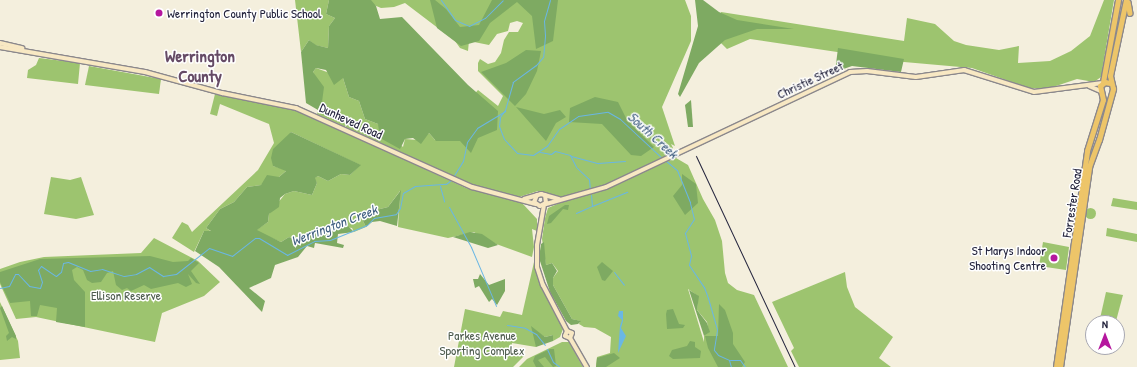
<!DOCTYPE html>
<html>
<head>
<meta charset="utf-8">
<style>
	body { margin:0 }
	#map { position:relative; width:1137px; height:367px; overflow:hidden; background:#f4efdd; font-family:"Patrick Hand",sans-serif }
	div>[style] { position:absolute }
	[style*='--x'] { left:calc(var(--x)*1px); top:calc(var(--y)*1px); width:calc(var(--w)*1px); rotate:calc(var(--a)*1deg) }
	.green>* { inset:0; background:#9dc46f }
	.round { border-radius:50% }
	.forest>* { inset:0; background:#7eaa62 }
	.water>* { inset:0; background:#6ab7e4 }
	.stream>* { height:1px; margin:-0.5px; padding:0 0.5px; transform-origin:0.5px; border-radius:0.5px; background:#6ab7e4 }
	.roads { filter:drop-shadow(1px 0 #8b888c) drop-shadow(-1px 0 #8b888c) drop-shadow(0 1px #8b888c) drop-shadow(0 -1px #8b888c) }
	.secondary>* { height:4px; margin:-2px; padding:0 2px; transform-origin:2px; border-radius:2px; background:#f8e8c3 }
	.primary>* { height:4.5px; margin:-2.25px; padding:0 2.25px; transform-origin:2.25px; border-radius:2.25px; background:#edc569 }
	.rail>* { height:1px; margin:-0.5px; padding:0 0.5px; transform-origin:0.5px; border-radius:0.5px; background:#22223b }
	.dots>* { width:11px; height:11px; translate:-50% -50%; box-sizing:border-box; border:2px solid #fff; border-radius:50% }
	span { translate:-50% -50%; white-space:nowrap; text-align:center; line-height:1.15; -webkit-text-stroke:3px #fff; paint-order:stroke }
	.poi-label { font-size:13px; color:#22223b }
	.left { translate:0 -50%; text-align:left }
	.right { translate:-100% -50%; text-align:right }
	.street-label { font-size:13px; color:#22223b }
	.park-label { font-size:13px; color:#4d5b4d }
	.water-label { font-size:14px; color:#3f5e7f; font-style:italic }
	.district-label { font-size:17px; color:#664b66; font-weight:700 }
	.north { position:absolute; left:1085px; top:315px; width:40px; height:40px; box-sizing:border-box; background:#fff; border:1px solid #a7a7b1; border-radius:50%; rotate:0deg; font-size:11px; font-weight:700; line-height:16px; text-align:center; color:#22223b }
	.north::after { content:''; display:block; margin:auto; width:14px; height:18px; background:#b5179e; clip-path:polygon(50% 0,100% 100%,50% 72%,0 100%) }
</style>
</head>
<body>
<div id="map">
	<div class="green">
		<i style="clip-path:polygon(295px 0,329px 0,326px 14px,335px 18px,329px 26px,328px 48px,315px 45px,309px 40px,301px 52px)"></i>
		<i style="clip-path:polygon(evenodd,362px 0,685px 0,691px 16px,691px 41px,662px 107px,675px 146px,671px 144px,673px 148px,668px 156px,657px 161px,659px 165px,676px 158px,688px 165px,703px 199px,715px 220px,722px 241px,725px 273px,728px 283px,737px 290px,754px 295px,788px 367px,596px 367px,597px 357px,610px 353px,611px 337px,595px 328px,584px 327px,579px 324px,580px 321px,572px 319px,553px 285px,553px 278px,558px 271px,552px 263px,546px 265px,542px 239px,545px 218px,548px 208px,562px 202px,561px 197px,538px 191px,519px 197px,471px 184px,317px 114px,322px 102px,313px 72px,316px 68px,343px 78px,349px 97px,359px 101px,365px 119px,378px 124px,403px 147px,405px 139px,418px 140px,429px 133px,435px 140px,478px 90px,498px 106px,503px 96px,478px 71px,478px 63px,480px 59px,488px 64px,495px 62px,501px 53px,504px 40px,509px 32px,518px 32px,523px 23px,517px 21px,510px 23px,508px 31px,497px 34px,489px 45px,469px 41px,468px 51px,460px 48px,455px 41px,405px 3px,394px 7px,381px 8px,362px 0,688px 289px,698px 296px,697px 310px,707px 322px,709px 332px,704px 336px,704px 342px,688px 289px)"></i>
		<i style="clip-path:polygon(1104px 0,1114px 0,1101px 77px,1094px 82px,1077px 79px,1047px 89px,1029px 88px,972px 68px,904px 62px,750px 39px,727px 49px,717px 39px,721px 12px,904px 41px,907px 18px,935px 24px,954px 41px,966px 45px,999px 50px,1019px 46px,1018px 63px,1050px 61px,1071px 51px,1090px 36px)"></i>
		<i style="clip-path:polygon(39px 58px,80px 63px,78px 84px,27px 78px,28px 70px,36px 65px)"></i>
		<i style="clip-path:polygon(89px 66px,161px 79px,159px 94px,85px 85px)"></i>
		<i style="clip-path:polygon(215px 94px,292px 108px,466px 188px,522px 203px,537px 219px,537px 231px,532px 229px,534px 247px,532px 257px,488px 241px,474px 232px,448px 238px,398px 227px,400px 191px,388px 207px,372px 211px,362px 219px,366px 227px,354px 232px,352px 228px,340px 226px,320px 234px,294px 239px,289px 237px,281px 242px,260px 233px,256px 230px,268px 222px,269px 214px,285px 194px,294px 191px,312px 195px,317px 183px,314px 178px,318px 176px,328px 181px,341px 174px,350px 175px,360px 165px,291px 132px,273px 166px,287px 170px,279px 177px,261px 185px,247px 187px,234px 202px,220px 209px,206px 228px,212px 232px,204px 231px,194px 252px,172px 238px,182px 222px,188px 225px,192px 232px,258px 170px,274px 143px,269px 124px,220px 104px,217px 116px,210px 114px)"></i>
		<i style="clip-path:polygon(51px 177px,70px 180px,81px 177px,94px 215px,76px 219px,44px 214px)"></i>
		<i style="clip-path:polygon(1113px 198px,1137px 202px,1137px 210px,1111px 206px)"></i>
		<i class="round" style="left:1084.5px;top:207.5px;width:11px;height:11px"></i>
		<i style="clip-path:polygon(1107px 228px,1137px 234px,1137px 242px,1106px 236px)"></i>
		<i style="clip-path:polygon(154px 238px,198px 261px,220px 282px,204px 296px,162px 313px,155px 342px,36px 317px,16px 319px,0 284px,0 269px,20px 262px,44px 257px,141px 253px)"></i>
		<i style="clip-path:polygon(1043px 242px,1069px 247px,1066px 270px,1039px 266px)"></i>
		<i style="clip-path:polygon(534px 262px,540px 284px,563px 329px,560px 337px,553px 341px,553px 335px,545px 337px,538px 333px,536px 347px,512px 343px,511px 351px,525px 355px,513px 367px,454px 367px,465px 309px,500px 317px,503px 311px,522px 315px)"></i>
		<i style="clip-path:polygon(845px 272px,847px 287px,855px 307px,893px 337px,879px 358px,891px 367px,799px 367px,791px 351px,794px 348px,772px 302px)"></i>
		<i style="clip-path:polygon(1106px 292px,1123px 295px,1116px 321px,1099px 323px)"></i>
		<i style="clip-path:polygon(0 302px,18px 341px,20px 358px,0 360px)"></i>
		<i style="clip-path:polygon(562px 342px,569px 342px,583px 367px,519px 367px,527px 359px)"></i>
	</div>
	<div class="forest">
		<i style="clip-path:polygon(329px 0,371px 0,376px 6px,380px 19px,402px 17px,468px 85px,498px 111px,497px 130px,478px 138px,471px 153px,460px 141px,436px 141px,429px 133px,421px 144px,413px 138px,405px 139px,400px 149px,380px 138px,378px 124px,365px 119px,359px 101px,349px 97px,343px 78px,334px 85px,326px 70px,316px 68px,313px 72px,324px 87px,322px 102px,318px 110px,306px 103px,301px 52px,309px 40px,316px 45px,328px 48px,329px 26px,335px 18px,326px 14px)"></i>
		<i style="clip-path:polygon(430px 0,435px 0,446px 9px,460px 27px,479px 25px,492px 0,558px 0,553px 41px,536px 49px,532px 16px,517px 2px,490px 23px,479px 41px,461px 46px,437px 28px)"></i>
		<i style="clip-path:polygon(695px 0,703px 0,719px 12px,737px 20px,794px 29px,757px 29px,725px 40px,699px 63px,680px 97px,678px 94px,698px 26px)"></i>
		<i style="clip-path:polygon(838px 48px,904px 59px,901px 72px,852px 66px,835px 72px)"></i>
		<i style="clip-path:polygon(526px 50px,541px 51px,537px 71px,526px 94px,515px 106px,481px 72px,506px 63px)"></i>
		<i style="clip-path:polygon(595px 97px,618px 102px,627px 120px,654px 147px,641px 156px,631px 155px,602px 124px,569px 122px,570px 108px)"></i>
		<i style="clip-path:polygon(691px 100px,693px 127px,688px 127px,685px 105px)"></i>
		<i style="clip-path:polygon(516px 107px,544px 114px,560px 110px,566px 117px,556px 123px,546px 141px)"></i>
		<i style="clip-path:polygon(291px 132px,361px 165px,350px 175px,341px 174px,328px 181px,318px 176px,315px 178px,317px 183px,312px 195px,294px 191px,285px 194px,280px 198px,279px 207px,269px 214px,268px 222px,257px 230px,281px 242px,289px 237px,294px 239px,308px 236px,347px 225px,354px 232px,338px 234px,337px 243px,344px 245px,343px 248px,315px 243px,314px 248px,307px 246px,298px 257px,275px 265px,271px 278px,249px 288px,265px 301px,262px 312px,219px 267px,195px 251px,204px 231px,211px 231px,206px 228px,220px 209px,234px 202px,247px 187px,261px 185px,267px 175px,279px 177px,286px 171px,273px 166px,271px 158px,273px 149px)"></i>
		<i style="clip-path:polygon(682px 174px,696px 184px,698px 203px,685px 215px,673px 196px,682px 185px)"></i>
		<i style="clip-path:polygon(401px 190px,397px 226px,380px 221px,372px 222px,366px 227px,362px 219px,372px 211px,388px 207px)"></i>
		<i style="clip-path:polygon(565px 205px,569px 205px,568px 210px,563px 209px,551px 223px,547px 224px,549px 216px)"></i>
		<i style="clip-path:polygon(470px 232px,482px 234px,498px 245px,488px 248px,453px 237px)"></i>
		<i style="clip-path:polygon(544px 242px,546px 265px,552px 263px,557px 271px,553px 278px,553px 285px,572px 319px,581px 321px,578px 324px,571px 325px,566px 321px,550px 292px,539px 258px,541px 244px)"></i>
		<i style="clip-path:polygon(150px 256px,173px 262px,188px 261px,191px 258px,199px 263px,191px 271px,200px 284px,196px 283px,188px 274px,192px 284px,186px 287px,178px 283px,151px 289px,144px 285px,131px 291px,127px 288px,122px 290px,116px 285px,113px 271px,107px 273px,101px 282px,92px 283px,87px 280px,83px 270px,77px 267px,72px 270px,74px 280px,85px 292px,85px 327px,56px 322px,57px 308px,40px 305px,37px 316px,31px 316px,30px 301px,10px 303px,0 282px,0 272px,40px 259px)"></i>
		<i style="clip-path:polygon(602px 262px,613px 271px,605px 281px,602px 280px,597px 267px)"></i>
		<i style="clip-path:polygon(480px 274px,489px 285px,505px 279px,505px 291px,497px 305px,492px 299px,489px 302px,479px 286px,475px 288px,473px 279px,478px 279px)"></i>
		<i style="clip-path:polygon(689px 290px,699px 296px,697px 310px,707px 323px,710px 332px,704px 336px)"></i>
		<i style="clip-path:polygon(719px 304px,725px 310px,733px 333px,733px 344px,745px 362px,742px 367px,718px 367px,708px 348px,705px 336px,718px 336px)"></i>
		<i style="clip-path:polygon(2px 306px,16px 336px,16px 339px,12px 337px,7px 341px,6px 336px,9px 333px,0 308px)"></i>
		<i style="clip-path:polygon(673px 309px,679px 324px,685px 325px,683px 328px,667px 329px,666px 314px,667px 310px)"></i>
		<i style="clip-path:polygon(531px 326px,545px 337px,553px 335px,553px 341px,536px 347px)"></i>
		<i style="clip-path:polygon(690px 341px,695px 342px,695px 347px,701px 351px,700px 358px,673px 359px,669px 356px,672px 350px,687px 346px)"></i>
		<i style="clip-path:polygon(550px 349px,554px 349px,556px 366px,553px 367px,545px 357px,538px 360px,544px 367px,536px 367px,533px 361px,535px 356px)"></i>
		<i style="clip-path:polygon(614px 353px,620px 358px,606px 367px,596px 367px,597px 358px)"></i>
	</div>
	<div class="water">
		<i style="clip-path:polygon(619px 311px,623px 311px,623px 321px,621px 328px,626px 336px,618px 353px,620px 326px,622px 320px,618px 316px)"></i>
	</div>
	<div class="stream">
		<i style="--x:441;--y:0;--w:24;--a:55"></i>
		<i style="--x:455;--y:20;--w:15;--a:23"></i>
		<i style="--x:469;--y:26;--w:18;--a:-27"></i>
		<i style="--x:485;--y:18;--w:25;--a:-45"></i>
		<i style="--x:550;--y:0;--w:22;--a:106"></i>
		<i style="--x:544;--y:21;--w:15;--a:86"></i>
		<i style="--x:545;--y:36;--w:21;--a:95"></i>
		<i style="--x:543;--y:57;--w:11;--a:131"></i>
		<i style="--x:536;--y:65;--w:29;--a:144"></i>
		<i style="--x:513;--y:82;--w:29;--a:106"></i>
		<i style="--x:505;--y:110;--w:9;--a:126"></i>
		<i style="--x:500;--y:117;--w:9;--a:96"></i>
		<i style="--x:499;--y:126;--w:14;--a:69"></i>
		<i style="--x:504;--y:139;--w:19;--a:47"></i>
		<i style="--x:517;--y:153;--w:16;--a:7"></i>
		<i style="--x:533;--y:155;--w:17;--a:-33"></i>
		<i style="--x:547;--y:146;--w:21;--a:-55"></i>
		<i style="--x:559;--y:129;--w:23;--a:-34"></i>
		<i style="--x:578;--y:116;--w:30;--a:-8"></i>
		<i style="--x:608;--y:112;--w:14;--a:30"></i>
		<i style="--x:620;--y:119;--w:57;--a:42.9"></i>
		<i style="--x:540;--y:152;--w:11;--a:10"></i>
		<i style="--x:551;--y:154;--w:5;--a:-37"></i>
		<i style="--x:555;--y:151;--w:16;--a:15"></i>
		<i style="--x:570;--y:155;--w:13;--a:63"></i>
		<i style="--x:576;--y:167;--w:18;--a:43"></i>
		<i style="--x:589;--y:179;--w:12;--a:85"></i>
		<i style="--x:571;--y:156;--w:28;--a:15"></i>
		<i style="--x:598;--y:163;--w:27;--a:-4"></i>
		<i style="--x:665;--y:160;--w:16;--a:40"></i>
		<i style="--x:677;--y:170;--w:35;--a:68"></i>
		<i style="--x:690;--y:203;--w:16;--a:76"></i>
		<i style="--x:694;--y:219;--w:17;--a:123"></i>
		<i style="--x:685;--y:233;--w:24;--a:75"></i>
		<i style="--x:691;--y:256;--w:9;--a:103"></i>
		<i style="--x:689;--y:265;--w:27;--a:56"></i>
		<i style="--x:704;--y:287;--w:12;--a:70"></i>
		<i style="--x:708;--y:298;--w:33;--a:74"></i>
		<i style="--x:717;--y:330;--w:20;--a:99"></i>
		<i style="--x:714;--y:350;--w:6;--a:51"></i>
		<i style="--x:718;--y:355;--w:12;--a:24"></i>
		<i style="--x:729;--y:360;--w:7;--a:74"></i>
		<i style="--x:453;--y:177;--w:19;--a:-58"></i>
		<i style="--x:463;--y:161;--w:19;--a:-78"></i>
		<i style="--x:467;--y:142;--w:17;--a:-54"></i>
		<i style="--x:477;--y:128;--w:33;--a:-31"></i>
		<i style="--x:440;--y:186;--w:16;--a:75"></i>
		<i style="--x:592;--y:206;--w:38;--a:-22"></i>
		<i style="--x:449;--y:207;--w:46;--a:61.2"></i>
		<i style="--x:471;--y:247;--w:64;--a:67"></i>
		<i style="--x:576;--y:213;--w:17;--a:-24"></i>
		<i style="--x:592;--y:206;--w:11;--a:-95"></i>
		<i style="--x:614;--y:272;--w:16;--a:52"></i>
		<i style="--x:0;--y:288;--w:9;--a:-13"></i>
		<i style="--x:9;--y:286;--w:13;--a:-63"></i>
		<i style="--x:15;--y:274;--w:3;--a:0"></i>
		<i style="--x:18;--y:274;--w:16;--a:47"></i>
		<i style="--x:29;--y:286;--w:11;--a:10"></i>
		<i style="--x:40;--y:288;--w:6;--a:-72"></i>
		<i style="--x:42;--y:282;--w:13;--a:-108"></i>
		<i style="--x:38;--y:270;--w:5;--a:-53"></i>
		<i style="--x:41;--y:266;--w:18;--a:34"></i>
		<i style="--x:56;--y:276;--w:6;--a:-39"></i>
		<i style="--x:61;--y:272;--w:9;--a:-77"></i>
		<i style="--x:63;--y:263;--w:5;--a:-11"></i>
		<i style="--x:68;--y:262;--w:24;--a:22"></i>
		<i style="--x:90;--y:271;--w:12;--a:-9"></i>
		<i style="--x:102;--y:269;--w:23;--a:18"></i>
		<i style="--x:124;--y:276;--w:12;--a:-9"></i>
		<i style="--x:136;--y:274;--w:15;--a:-28"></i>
		<i style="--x:149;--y:267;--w:17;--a:33"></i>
		<i style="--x:163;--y:276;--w:13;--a:-9"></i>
		<i style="--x:176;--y:274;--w:42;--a:-38.2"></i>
		<i style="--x:209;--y:248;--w:24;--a:19"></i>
		<i style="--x:232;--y:256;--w:29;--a:-38"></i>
		<i style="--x:255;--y:238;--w:4;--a:0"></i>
		<i style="--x:259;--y:238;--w:33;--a:31"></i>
		<i style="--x:287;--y:255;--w:30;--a:-27"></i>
		<i style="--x:314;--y:241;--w:16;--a:-4"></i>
		<i style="--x:330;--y:240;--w:40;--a:-22"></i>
		<i style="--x:367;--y:225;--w:10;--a:-45"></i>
		<i style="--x:374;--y:218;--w:22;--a:-10"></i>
		<i style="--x:396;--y:214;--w:7;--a:-56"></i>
		<i style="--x:400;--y:208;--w:15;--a:-79"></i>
		<i style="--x:403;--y:193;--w:14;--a:-30"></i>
		<i style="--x:415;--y:186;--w:31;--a:-4"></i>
		<i style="--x:446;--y:184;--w:6;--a:-39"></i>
		<i style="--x:507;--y:325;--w:18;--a:9"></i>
		<i style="--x:525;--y:328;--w:13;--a:29"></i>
		<i style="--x:536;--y:334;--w:14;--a:51"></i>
		<i style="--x:547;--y:349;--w:14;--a:65"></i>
		<i style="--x:553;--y:362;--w:9;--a:36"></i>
		<i style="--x:730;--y:360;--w:10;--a:0"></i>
		<i style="--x:740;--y:360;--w:9;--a:54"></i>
	</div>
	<div class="roads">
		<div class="secondary">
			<i style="--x:0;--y:43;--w:23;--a:13"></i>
			<i style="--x:0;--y:47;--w:147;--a:9.8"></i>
			<i style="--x:145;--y:72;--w:80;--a:15.3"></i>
			<i style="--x:222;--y:93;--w:76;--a:11.5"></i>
			<i style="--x:296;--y:108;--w:193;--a:24.2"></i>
			<i style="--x:472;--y:187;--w:66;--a:14.9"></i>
			<i style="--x:1089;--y:86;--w:13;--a:23"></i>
			<i style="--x:537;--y:195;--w:8;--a:113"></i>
			<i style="--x:534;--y:202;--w:7;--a:34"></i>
			<i style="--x:540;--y:206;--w:7;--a:-27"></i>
			<i style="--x:546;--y:203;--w:8;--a:-97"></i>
			<i style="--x:524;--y:199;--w:18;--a:-16"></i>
			<i style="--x:541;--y:194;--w:19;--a:16"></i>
			<i style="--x:546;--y:204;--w:62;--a:-15.8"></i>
			<i style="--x:606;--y:187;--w:270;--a:-25.2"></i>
			<i style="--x:850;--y:72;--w:17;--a:-3"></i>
			<i style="--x:867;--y:71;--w:49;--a:7"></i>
			<i style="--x:916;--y:77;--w:49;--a:-8.3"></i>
			<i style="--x:964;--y:70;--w:73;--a:17.4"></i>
			<i style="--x:1034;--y:92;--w:69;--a:-7.5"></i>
			<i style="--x:544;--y:205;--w:41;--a:99.9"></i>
			<i style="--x:537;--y:245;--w:22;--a:90"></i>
			<i style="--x:537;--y:267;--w:19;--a:72"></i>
			<i style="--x:543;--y:285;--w:52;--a:62.4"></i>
			<i style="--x:567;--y:331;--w:5;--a:112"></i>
			<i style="--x:565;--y:336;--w:5;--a:22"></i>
			<i style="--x:567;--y:331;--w:5;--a:22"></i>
			<i style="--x:572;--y:333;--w:5;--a:112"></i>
			<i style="--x:570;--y:338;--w:34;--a:60"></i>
		</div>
		<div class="primary">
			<i style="--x:1128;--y:2;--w:11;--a:80"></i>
			<i style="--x:1103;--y:82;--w:83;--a:-79.6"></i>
			<i style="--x:1056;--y:367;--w:218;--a:-81.8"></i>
			<i style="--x:1087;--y:151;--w:53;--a:-72.6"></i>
			<i style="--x:1103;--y:100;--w:14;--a:-102"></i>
			<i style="--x:1100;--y:86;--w:6;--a:-39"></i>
			<i style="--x:1105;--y:82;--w:5;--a:11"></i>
			<i style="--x:1060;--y:367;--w:202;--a:-81.7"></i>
			<i style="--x:1089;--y:167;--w:29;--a:-70"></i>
			<i style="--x:1099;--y:140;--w:53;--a:-74.6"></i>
			<i style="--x:1113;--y:89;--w:13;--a:-103"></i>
			<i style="--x:1110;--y:76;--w:78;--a:-78.1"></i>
		</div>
	</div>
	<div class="rail">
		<i style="--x:696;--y:156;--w:233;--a:64.9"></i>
	</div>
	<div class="dots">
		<i style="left:159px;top:13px;background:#b5179e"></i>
		<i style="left:1054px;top:258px;background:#b5179e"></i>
	</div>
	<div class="poi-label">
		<span class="left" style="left:167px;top:13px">Werrington County Public School</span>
		<span class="right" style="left:1046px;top:258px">St Marys Indoor<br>Shooting Centre</span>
	</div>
	<div class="street-label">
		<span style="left:810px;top:80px;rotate:-25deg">Christie Street</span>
		<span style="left:351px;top:121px;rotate:25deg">Dunheved Road</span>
		<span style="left:1072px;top:203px;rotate:-81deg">Forrester Road</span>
	</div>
	<div class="park-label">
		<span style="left:126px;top:295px">Ellison Reserve</span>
		<span style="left:482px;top:343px">Parkes Avenue<br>Sporting Complex</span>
	</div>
	<div class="water-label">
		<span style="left:653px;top:135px;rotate:42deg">South Creek</span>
		<span style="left:334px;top:225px;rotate:-21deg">Werrington Creek</span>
	</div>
	<div class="district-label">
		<span style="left:200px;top:66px">Werrington<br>County</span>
	</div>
	<div class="north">N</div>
</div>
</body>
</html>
